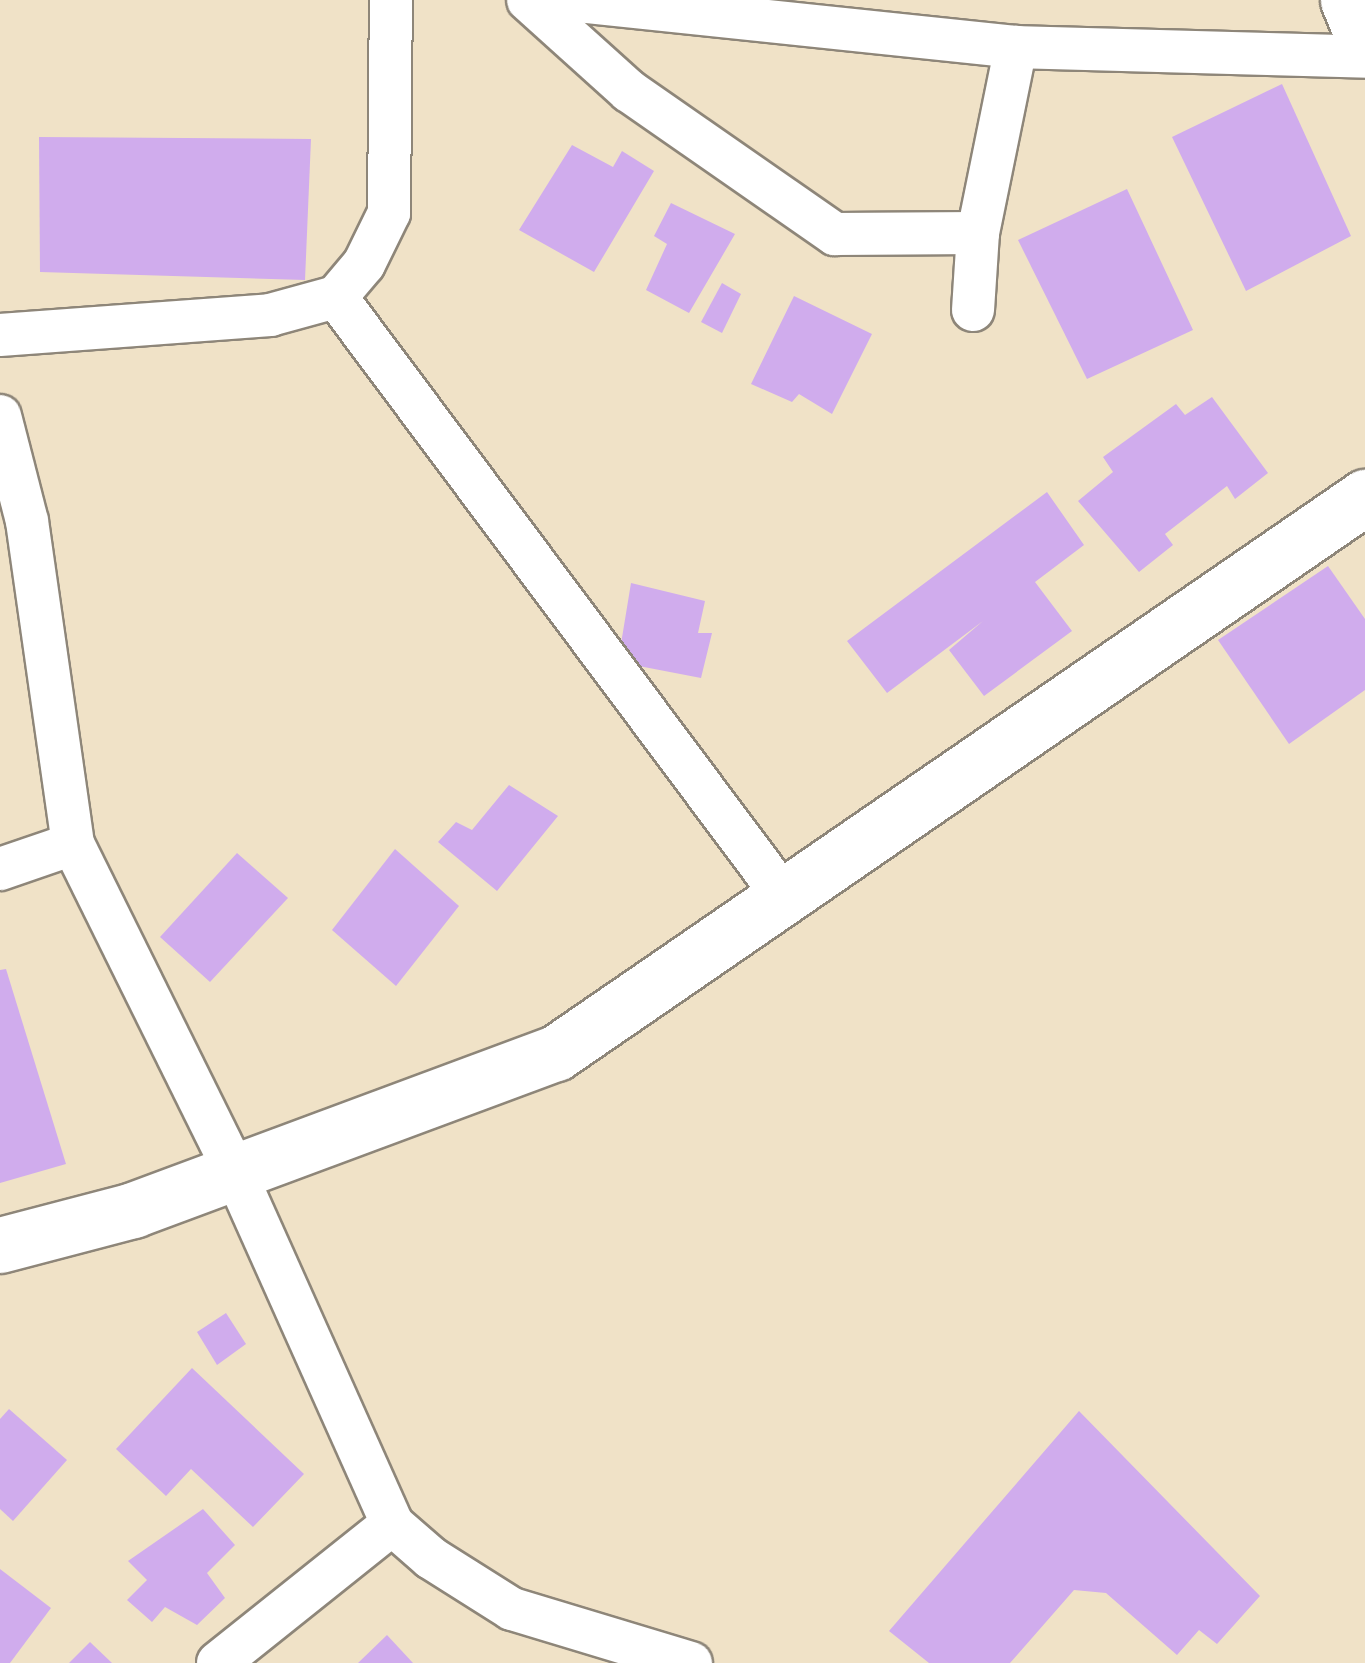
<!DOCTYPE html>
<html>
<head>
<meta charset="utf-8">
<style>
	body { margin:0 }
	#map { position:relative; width:1365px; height:1663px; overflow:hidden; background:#f0e2c7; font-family:Caveat,sans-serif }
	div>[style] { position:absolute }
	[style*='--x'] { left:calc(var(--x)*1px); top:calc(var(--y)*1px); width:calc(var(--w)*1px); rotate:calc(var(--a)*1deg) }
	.building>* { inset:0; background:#d0aced }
	.roads { filter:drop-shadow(2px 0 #8e8679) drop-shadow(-2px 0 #8e8679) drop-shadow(0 2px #8e8679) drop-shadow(0 -2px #8e8679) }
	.minor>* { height:42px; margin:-21px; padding:0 21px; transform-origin:21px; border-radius:21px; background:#fff }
	.tertiary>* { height:55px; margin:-27.5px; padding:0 27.5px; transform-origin:27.5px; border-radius:27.5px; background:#fff }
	span { translate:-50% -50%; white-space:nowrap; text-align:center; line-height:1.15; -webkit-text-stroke:8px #f6f6f2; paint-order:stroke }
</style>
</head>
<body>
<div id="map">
	<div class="building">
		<i style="clip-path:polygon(1282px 84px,1351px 236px,1246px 291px,1172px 137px)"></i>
		<i style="clip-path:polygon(39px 137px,311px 139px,305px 280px,40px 272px)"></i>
		<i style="clip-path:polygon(572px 145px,613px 167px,622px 151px,654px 171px,594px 272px,519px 230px)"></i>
		<i style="clip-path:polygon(1127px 189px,1193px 330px,1087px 379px,1018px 240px)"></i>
		<i style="clip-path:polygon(671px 203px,735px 234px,689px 313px,646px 290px,667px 244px,654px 236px)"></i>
		<i style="clip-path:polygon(722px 283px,741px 294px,722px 333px,701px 322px)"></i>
		<i style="clip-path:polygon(794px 296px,872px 334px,832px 414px,799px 394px,792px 402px,751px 384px)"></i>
		<i style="clip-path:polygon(1212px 397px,1268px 473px,1235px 499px,1227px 486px,1165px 534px,1173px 545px,1139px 572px,1078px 501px,1113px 472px,1103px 457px,1176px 404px,1185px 415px)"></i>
		<i style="clip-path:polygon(1047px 492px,1084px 545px,1035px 582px,1072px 631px,984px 696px,949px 650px,983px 621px,887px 693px,847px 641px)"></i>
		<i style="clip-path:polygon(1328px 566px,1365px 619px,1365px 690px,1289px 744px,1218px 640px)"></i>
		<i style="clip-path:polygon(631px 583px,705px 601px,698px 633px,712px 633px,701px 678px,618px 662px)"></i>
		<i style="clip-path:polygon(509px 785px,558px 816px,497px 891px,438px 842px,456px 822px,472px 830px)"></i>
		<i style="clip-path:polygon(395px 849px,459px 906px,396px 986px,332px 930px)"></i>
		<i style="clip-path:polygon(237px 853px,288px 898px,210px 982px,160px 937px)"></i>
		<i style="clip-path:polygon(6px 969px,66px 1164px,0 1183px,0 970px)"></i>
		<i style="clip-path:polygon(226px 1313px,246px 1344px,217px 1365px,197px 1332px)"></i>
		<i style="clip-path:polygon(192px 1368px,304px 1474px,253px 1527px,191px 1469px,166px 1496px,116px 1449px)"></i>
		<i style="clip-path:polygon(9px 1409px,67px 1460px,13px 1521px,0 1509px,0 1419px)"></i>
		<i style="clip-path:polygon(1079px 1411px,1260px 1596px,1217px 1644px,1199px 1630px,1177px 1655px,1106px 1593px,1074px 1590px,1010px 1663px,929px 1663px,889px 1631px)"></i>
		<i style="clip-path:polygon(203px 1509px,235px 1545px,207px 1573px,225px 1598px,197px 1625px,165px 1607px,152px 1622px,127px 1600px,147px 1580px,128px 1561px)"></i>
		<i style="clip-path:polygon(0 1569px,51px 1608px,10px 1663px,0 1663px)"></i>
		<i style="clip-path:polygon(387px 1635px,413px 1663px,358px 1663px)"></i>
		<i style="clip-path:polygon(90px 1642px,112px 1663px,69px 1663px)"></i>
	</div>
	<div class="roads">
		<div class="minor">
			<i style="--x:528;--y:0;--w:136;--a:42"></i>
			<i style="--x:629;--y:91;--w:251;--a:34.8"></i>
			<i style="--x:835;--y:234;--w:143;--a:-0.4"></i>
			<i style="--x:568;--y:0;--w:450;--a:6"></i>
			<i style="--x:1016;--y:47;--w:349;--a:1.6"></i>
			<i style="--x:336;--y:297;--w:749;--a:53.25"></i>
			<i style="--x:973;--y:310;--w:77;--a:-86.3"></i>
			<i style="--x:978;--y:233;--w:190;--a:-78.5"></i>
			<i style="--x:0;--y:335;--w:271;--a:-4.2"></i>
			<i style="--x:270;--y:315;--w:68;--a:-15.3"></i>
			<i style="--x:336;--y:297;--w:43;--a:-49.7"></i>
			<i style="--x:364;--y:264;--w:57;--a:-63.9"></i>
			<i style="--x:389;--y:213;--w:213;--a:-89.5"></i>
			<i style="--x:0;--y:416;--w:108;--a:75.6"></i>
			<i style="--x:27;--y:521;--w:326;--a:81.9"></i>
			<i style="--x:73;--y:844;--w:364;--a:63.7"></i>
			<i style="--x:234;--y:1170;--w:388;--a:65.9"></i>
			<i style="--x:392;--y:1524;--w:52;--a:41.1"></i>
			<i style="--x:431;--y:1558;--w:96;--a:32.2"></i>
			<i style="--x:512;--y:1609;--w:187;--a:16.8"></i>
			<i style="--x:0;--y:869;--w:77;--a:-18.9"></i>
			<i style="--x:218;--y:1663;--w:223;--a:-38.6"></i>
		</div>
		<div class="tertiary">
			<i style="--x:1348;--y:0;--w:45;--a:68"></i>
			<i style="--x:0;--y:1245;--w:138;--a:-14.7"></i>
			<i style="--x:133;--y:1210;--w:451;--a:-20.4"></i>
			<i style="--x:556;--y:1053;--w:982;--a:-34.5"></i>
		</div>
	</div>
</div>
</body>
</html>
